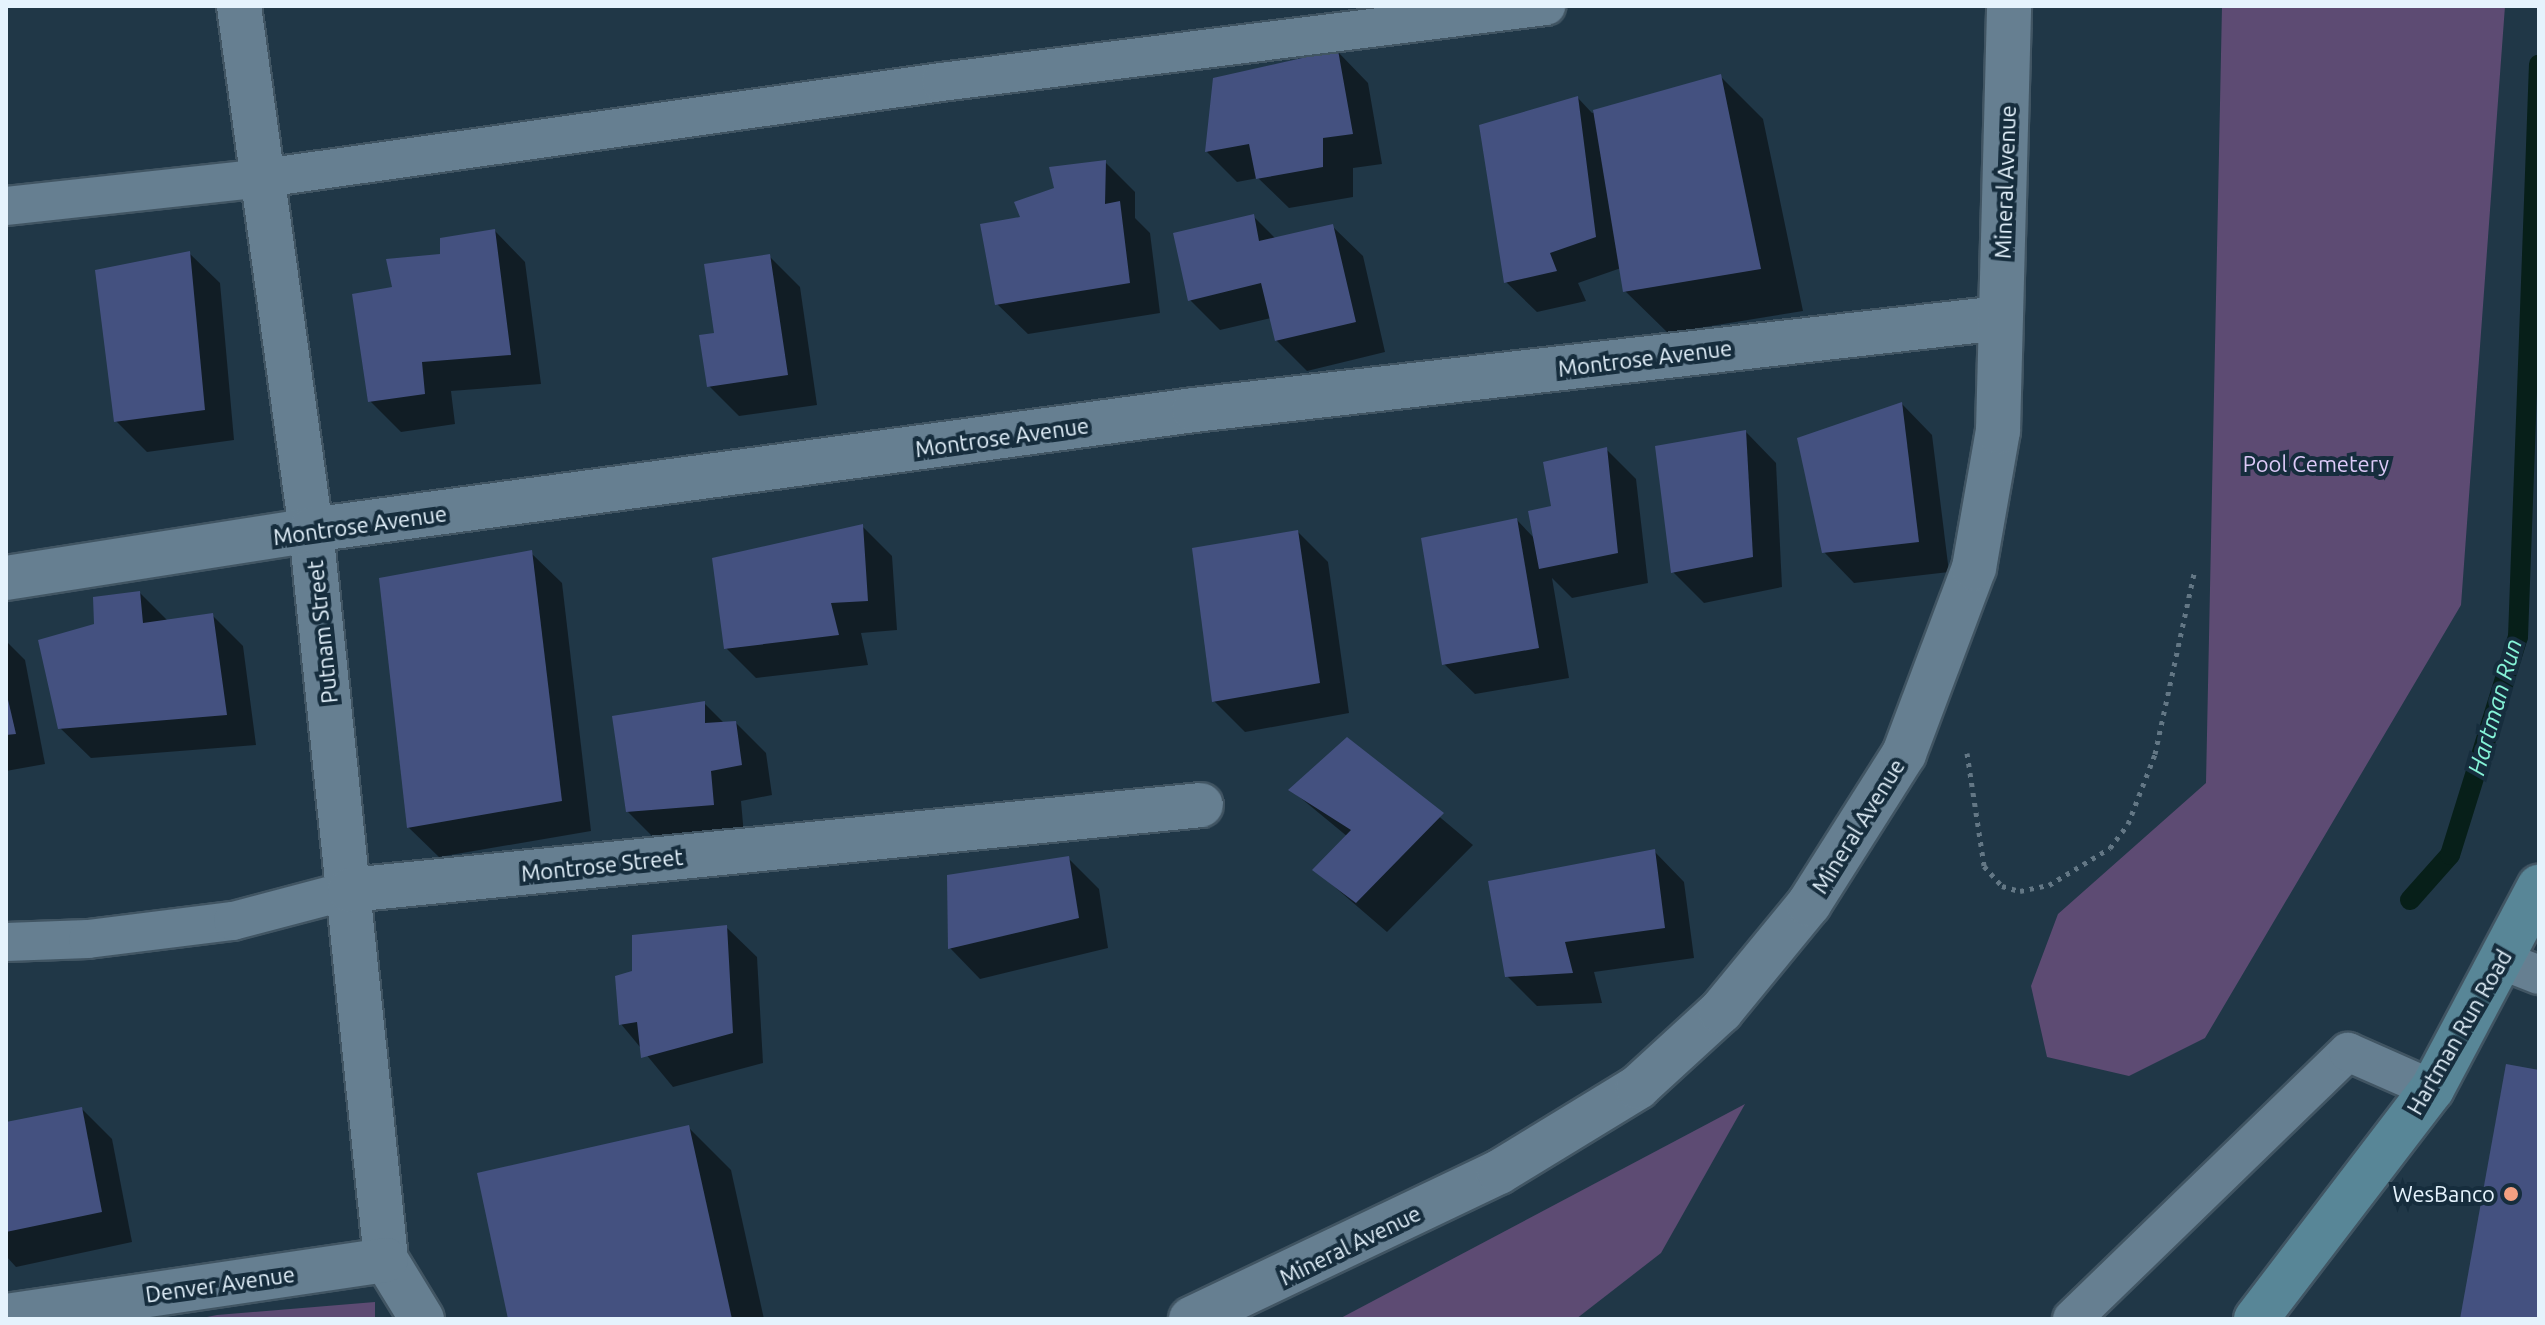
<!DOCTYPE html>
<html>
<head>
<meta charset="utf-8">
<style>
	body { margin:0 }
	#map { position:relative; width:2545px; height:1325px; overflow:hidden; background:#203747; font-family:Ubuntu,sans-serif }
	div>[style] { position:absolute }
	[style*='--x'] { left:calc(var(--x)*1px); top:calc(var(--y)*1px); width:calc(var(--w)*1px); rotate:calc(var(--a)*1deg) }
	.green>* { inset:0; background:#5d4b73 }
	.shadow>* { inset:0; background:#0007 }
	.stream>* { height:20px; margin:-10px; padding:0 10px; transform-origin:10px; border-radius:10px; background:#071f19 }
	.building>* { inset:0; background:#445180 }
	.path>* { height:5px; margin-top:-2.5px; transform-origin:0; background:repeating-linear-gradient(90deg,#637785 0 4px,transparent 0 10px) }
	.roads { filter:drop-shadow(2px 0 #415563) drop-shadow(-2px 0 #415563) drop-shadow(0 2px #415563) drop-shadow(0 -2px #415563) }
	.lane>* { height:38px; margin:-19px; padding:0 19px; transform-origin:19px; border-radius:19px; background:#667f91 }
	.street>* { height:44px; margin:-22px; padding:0 22px; transform-origin:22px; border-radius:22px; background:#667f91 }
	.secondary>* { height:44px; margin:-22px; padding:0 22px; transform-origin:22px; border-radius:22px; background:#588697 }
	.dots>* { width:22px; height:22px; translate:-50% -50%; box-sizing:border-box; border:4px solid #162d3d; border-radius:50% }
	span { translate:-50% -50%; white-space:nowrap; text-align:center; line-height:1.15; -webkit-text-stroke:8px #162d3d; paint-order:stroke }
	.street-label { font-size:22px; color:#e5f3fd }
	.park-label { font-size:22px; color:#dcc9f7 }
	.poi-label { font-size:22px; color:#e5f3fd }
	.right { translate:-100% -50%; text-align:right }
	.water-label { font-size:24px; color:#85f3d7; font-style:italic }
	.frame { position:absolute; inset:0; border:8px solid #e5f3fd; pointer-events:none }
</style>
</head>
<body>
<div id="map">
	<div class="green">
		<i style="clip-path:polygon(2222px 6px,2505px 6px,2461px 605px,2205px 1038px,2129px 1076px,2047px 1057px,2031px 986px,2058px 914px,2206px 783px)"></i>
		<i style="clip-path:polygon(1745px 1104px,1661px 1253px,1576px 1319px,1339px 1319px)"></i>
		<i style="clip-path:polygon(375px 1302px,375px 1319px,197px 1319px,217px 1315px)"></i>
	</div>
	<div class="shadow">
		<i style="clip-path:polygon(1338px 52px,1368px 83px,1382px 164px,1353px 168px,1353px 197px,1289px 208px,1258px 178px,1237px 182px,1207px 152px)"></i>
		<i style="clip-path:polygon(1721px 77px,1763px 119px,1803px 311px,1668px 333px,1625px 291px,1621px 268px,1578px 283px,1586px 301px,1537px 312px,1506px 282px,1578px 98px,1592px 113px)"></i>
		<i style="clip-path:polygon(1105px 162px,1135px 192px,1135px 218px,1150px 233px,1160px 313px,1028px 334px,997px 304px,1023px 219px,1056px 190px)"></i>
		<i style="clip-path:polygon(1253px 216px,1276px 239px,1332px 226px,1363px 256px,1385px 352px,1307px 371px,1276px 340px,1271px 318px,1220px 330px,1190px 300px)"></i>
		<i style="clip-path:polygon(495px 231px,525px 262px,541px 384px,451px 391px,455px 424px,401px 432px,370px 401px,394px 289px,442px 255px)"></i>
		<i style="clip-path:polygon(189px 253px,220px 283px,234px 440px,147px 452px,116px 421px)"></i>
		<i style="clip-path:polygon(769px 256px,800px 287px,817px 405px,739px 416px,709px 386px,717px 334px)"></i>
		<i style="clip-path:polygon(1902px 404px,1932px 435px,1949px 572px,1854px 583px,1824px 552px)"></i>
		<i style="clip-path:polygon(1746px 432px,1776px 463px,1782px 587px,1704px 603px,1673px 572px)"></i>
		<i style="clip-path:polygon(1606px 449px,1636px 479px,1648px 583px,1572px 598px,1552px 578px,1569px 678px,1475px 694px,1444px 664px,1517px 520px,1535px 539px,1554px 508px)"></i>
		<i style="clip-path:polygon(862px 526px,892px 556px,897px 630px,861px 633px,868px 665px,756px 678px,726px 648px)"></i>
		<i style="clip-path:polygon(1298px 532px,1328px 562px,1349px 713px,1245px 732px,1214px 701px)"></i>
		<i style="clip-path:polygon(531px 553px,562px 583px,591px 831px,439px 857px,408px 827px)"></i>
		<i style="clip-path:polygon(140px 593px,168px 621px,212px 615px,243px 646px,256px 745px,91px 758px,60px 728px,96px 626px)"></i>
		<i style="clip-path:polygon(6px 641px,25px 660px,45px 764px,6px 771px)"></i>
		<i style="clip-path:polygon(704px 703px,725px 724px,736px 723px,766px 753px,772px 795px,741px 801px,744px 835px,658px 842px,627px 811px)"></i>
		<i style="clip-path:polygon(1347px 739px,1473px 845px,1387px 932px,1315px 870px,1348px 837px,1291px 790px)"></i>
		<i style="clip-path:polygon(1654px 851px,1684px 882px,1694px 958px,1594px 972px,1602px 1003px,1537px 1006px,1507px 976px)"></i>
		<i style="clip-path:polygon(1068px 858px,1099px 889px,1108px 948px,980px 979px,950px 948px)"></i>
		<i style="clip-path:polygon(726px 927px,757px 957px,763px 1063px,673px 1087px,621px 1024px,634px 972px)"></i>
		<i style="clip-path:polygon(82px 1109px,112px 1139px,132px 1242px,16px 1267px,6px 1256px,6px 1124px)"></i>
		<i style="clip-path:polygon(688px 1127px,731px 1170px,764px 1319px,510px 1319px)"></i>
	</div>
	<div class="stream">
		<i style="--x:2410;--y:900;--w:60;--a:-48.4"></i>
		<i style="--x:2450;--y:855;--w:228;--a:-72.7"></i>
		<i style="--x:2518;--y:637;--w:573;--a:-87.9"></i>
	</div>
	<div class="building">
		<i style="clip-path:polygon(1338px 50px,1353px 134px,1323px 138px,1323px 167px,1256px 179px,1249px 144px,1205px 152px,1213px 78px)"></i>
		<i style="clip-path:polygon(1721px 74px,1761px 269px,1623px 292px,1593px 110px)"></i>
		<i style="clip-path:polygon(1578px 96px,1596px 237px,1550px 253px,1557px 271px,1504px 283px,1479px 125px)"></i>
		<i style="clip-path:polygon(1106px 160px,1105px 204px,1120px 201px,1130px 283px,995px 305px,980px 224px,1020px 217px,1014px 202px,1054px 188px,1049px 167px)"></i>
		<i style="clip-path:polygon(1254px 214px,1259px 241px,1333px 224px,1356px 322px,1275px 341px,1261px 283px,1188px 301px,1173px 233px)"></i>
		<i style="clip-path:polygon(495px 229px,511px 355px,422px 362px,425px 394px,368px 402px,352px 294px,392px 287px,386px 259px,440px 254px,440px 238px)"></i>
		<i style="clip-path:polygon(190px 251px,205px 410px,114px 422px,95px 270px)"></i>
		<i style="clip-path:polygon(770px 254px,788px 375px,707px 387px,699px 335px,714px 333px,704px 264px)"></i>
		<i style="clip-path:polygon(1902px 402px,1919px 542px,1822px 553px,1797px 438px)"></i>
		<i style="clip-path:polygon(1746px 430px,1753px 557px,1671px 573px,1655px 446px)"></i>
		<i style="clip-path:polygon(1607px 447px,1618px 553px,1539px 569px,1528px 511px,1551px 506px,1543px 462px)"></i>
		<i style="clip-path:polygon(1517px 518px,1539px 648px,1442px 665px,1421px 538px)"></i>
		<i style="clip-path:polygon(863px 524px,868px 601px,831px 603px,839px 635px,724px 649px,712px 558px)"></i>
		<i style="clip-path:polygon(1298px 530px,1320px 683px,1212px 702px,1192px 548px)"></i>
		<i style="clip-path:polygon(532px 550px,562px 801px,407px 828px,379px 578px)"></i>
		<i style="clip-path:polygon(140px 591px,143px 623px,213px 613px,227px 715px,58px 729px,38px 640px,94px 624px,93px 597px)"></i>
		<i style="clip-path:polygon(6px 691px,16px 734px,6px 735px)"></i>
		<i style="clip-path:polygon(705px 701px,705px 723px,736px 721px,742px 765px,711px 771px,714px 805px,626px 812px,612px 716px)"></i>
		<i style="clip-path:polygon(1347px 737px,1444px 813px,1356px 903px,1312px 870px,1351px 830px,1288px 790px)"></i>
		<i style="clip-path:polygon(1655px 849px,1665px 928px,1565px 942px,1573px 973px,1505px 977px,1488px 881px)"></i>
		<i style="clip-path:polygon(1069px 856px,1079px 918px,948px 949px,947px 875px)"></i>
		<i style="clip-path:polygon(727px 925px,733px 1033px,641px 1058px,637px 1022px,619px 1025px,615px 976px,632px 971px,632px 935px)"></i>
		<i style="clip-path:polygon(2506px 1064px,2539px 1070px,2539px 1319px,2460px 1319px)"></i>
		<i style="clip-path:polygon(82px 1107px,102px 1212px,6px 1232px,6px 1122px)"></i>
		<i style="clip-path:polygon(689px 1125px,732px 1319px,508px 1319px,477px 1173px)"></i>
	</div>
	<div class="path">
		<i style="--x:1967;--y:753;--w:114;--a:81.4"></i>
		<i style="--x:1984;--y:866;--w:27;--a:48"></i>
		<i style="--x:2002;--y:886;--w:19;--a:16"></i>
		<i style="--x:2020;--y:891;--w:30;--a:-12"></i>
		<i style="--x:2049;--y:885;--w:71;--a:-31.2"></i>
		<i style="--x:2110;--y:848;--w:30;--a:-53"></i>
		<i style="--x:2128;--y:824;--w:75;--a:-68.9"></i>
		<i style="--x:2155;--y:754;--w:189;--a:-77.8"></i>
	</div>
	<div class="roads">
		<div class="lane">
			<i style="--x:6;--y:206;--w:260;--a:-6.2"></i>
			<i style="--x:264;--y:178;--w:684;--a:-8.07"></i>
			<i style="--x:941;--y:82;--w:610;--a:-7.16"></i>
			<i style="--x:6;--y:942;--w:82;--a:-2.1"></i>
			<i style="--x:88;--y:939;--w:146;--a:-7.1"></i>
			<i style="--x:233;--y:921;--w:121;--a:-14.8"></i>
			<i style="--x:2501;--y:960;--w:41;--a:21.5"></i>
			<i style="--x:2072;--y:1319;--w:384;--a:-44.1"></i>
			<i style="--x:2348;--y:1052;--w:92;--a:23.8"></i>
		</div>
		<div class="street">
			<i style="--x:239;--y:6;--w:529;--a:82.18"></i>
			<i style="--x:311;--y:530;--w:734;--a:84.13"></i>
			<i style="--x:386;--y:1260;--w:69;--a:58.6"></i>
			<i style="--x:6;--y:578;--w:309;--a:-8.9"></i>
			<i style="--x:311;--y:530;--w:891;--a:-7.74"></i>
			<i style="--x:1194;--y:410;--w:811;--a:-6.51"></i>
			<i style="--x:350;--y:890;--w:855;--a:-5.7"></i>
			<i style="--x:6;--y:1316;--w:384;--a:-8.4"></i>
			<i style="--x:1191;--y:1319;--w:341;--a:-25.5"></i>
			<i style="--x:1499;--y:1172;--w:163;--a:-31.4"></i>
			<i style="--x:1638;--y:1087;--w:113;--a:-42.5"></i>
			<i style="--x:1721;--y:1011;--w:139;--a:-50.6"></i>
			<i style="--x:1809;--y:904;--w:178;--a:-57.7"></i>
			<i style="--x:1904;--y:754;--w:199;--a:-69.4"></i>
			<i style="--x:1974;--y:568;--w:139;--a:-80.1"></i>
			<i style="--x:1998;--y:431;--w:425;--a:-88.5"></i>
		</div>
		<div class="secondary">
			<i style="--x:2256;--y:1319;--w:290;--a:-52.6"></i>
			<i style="--x:2432;--y:1089;--w:229;--a:-62.1"></i>
		</div>
	</div>
	<div class="dots">
		<i style="left:2511px;top:1194px;background:#f3a081"></i>
	</div>
	<div class="street-label">
		<span style="left:2005px;top:182px;rotate:-88deg">Mineral Avenue</span>
		<span style="left:1645px;top:358px;rotate:-7deg">Montrose Avenue</span>
		<span style="left:1002px;top:437px;rotate:-8deg">Montrose Avenue</span>
		<span style="left:360px;top:525px;rotate:-8deg">Montrose Avenue</span>
		<span style="left:322px;top:632px;rotate:-96deg">Putnam Street</span>
		<span style="left:1858px;top:826px;rotate:-58deg">Mineral Avenue</span>
		<span style="left:602px;top:865px;rotate:-6deg">Montrose Street</span>
		<span style="left:2459px;top:1032px;rotate:-60deg">Hartman Run Road</span>
		<span style="left:1350px;top:1245px;rotate:-26deg">Mineral Avenue</span>
		<span style="left:220px;top:1284px;rotate:-8deg">Denver Avenue</span>
	</div>
	<div class="park-label">
		<span style="left:2316px;top:464px">Pool Cemetery</span>
	</div>
	<div class="poi-label">
		<span class="right" style="left:2495px;top:1194px">WesBanco</span>
	</div>
	<div class="water-label">
		<span style="left:2495px;top:707px;rotate:-74deg">Hartman Run</span>
	</div>
	<div class="frame"></div>
</div>
</body>
</html>
